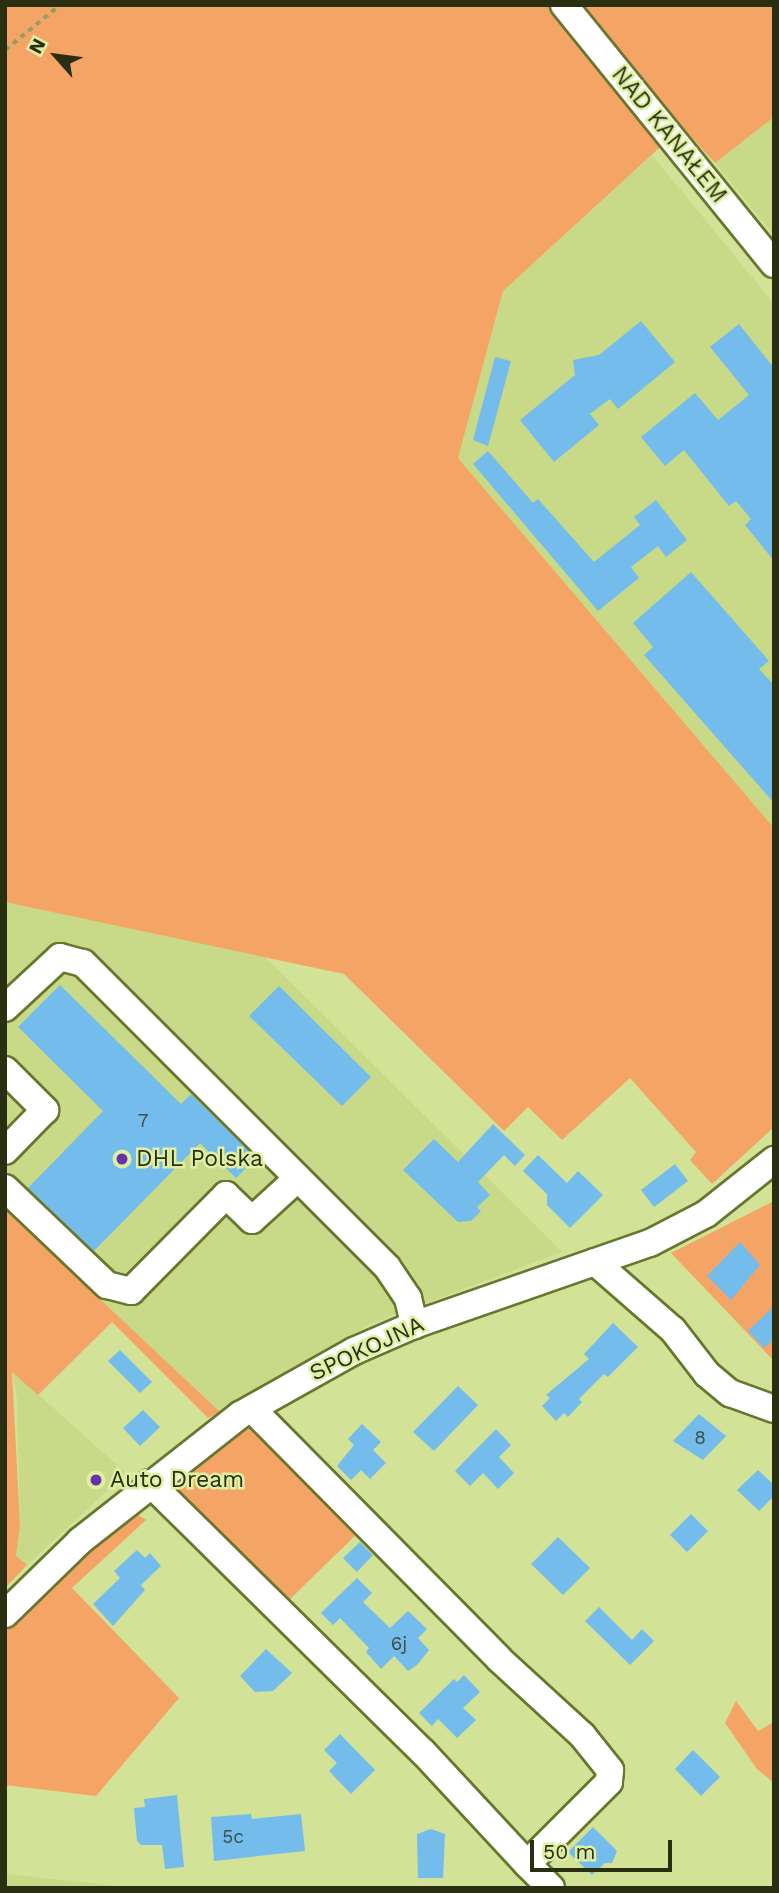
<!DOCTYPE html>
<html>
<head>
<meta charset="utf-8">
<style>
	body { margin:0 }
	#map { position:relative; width:779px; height:1893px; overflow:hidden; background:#d2e297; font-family:"Work Sans",sans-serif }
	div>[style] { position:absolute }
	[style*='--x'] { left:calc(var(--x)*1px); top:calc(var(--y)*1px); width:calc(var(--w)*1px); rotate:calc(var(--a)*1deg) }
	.built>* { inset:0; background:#c8d987 }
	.green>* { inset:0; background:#f4a565 }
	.building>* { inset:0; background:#74bceb }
	.path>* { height:3.5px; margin-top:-1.75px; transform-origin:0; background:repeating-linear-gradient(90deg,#919d63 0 5px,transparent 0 10px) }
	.roads { filter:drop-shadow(2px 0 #69762d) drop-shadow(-2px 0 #69762d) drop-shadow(0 2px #69762d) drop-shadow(0 -2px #69762d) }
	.minor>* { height:26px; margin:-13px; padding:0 13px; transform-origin:13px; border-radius:13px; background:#fff }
	.dots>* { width:19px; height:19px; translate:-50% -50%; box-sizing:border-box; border:4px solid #dff0a4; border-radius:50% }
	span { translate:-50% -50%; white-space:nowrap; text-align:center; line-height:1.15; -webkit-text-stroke:5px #dff0a4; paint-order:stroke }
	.number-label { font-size:19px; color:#3c5248 }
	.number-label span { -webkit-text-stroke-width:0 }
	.street-label { font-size:23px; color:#2a2f11 }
	.poi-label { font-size:23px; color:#2a2f11 }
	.left { translate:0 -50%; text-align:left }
	.frame { position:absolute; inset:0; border:7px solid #2a2f11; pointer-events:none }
	.north { position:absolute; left:21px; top:21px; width:70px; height:70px; -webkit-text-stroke:5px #dff0a4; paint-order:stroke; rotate:298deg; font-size:19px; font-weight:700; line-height:28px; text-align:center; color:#2a2f11 }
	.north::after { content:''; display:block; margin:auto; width:24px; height:32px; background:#2a2f11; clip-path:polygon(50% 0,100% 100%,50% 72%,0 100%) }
	.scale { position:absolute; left:530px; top:1840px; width:142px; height:32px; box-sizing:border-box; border:4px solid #2a2f11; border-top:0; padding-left:9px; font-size:21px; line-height:24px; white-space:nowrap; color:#2a2f11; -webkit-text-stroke:5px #dff0a4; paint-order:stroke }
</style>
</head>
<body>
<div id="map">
	<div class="built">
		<i style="clip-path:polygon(774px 117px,774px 235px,715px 163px)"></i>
		<i style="clip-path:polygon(652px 155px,774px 304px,774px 828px,458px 458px,503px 291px)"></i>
		<i style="clip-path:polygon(5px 902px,263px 955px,562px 1252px,370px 1324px,220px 1412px,5px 1211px)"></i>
		<i style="clip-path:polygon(12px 1371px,126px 1473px,27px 1565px,16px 1556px,20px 1526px,17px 1399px)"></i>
		<i style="clip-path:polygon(5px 1874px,137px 1888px,5px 1888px)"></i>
	</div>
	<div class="green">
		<i style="clip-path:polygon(5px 5px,774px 5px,774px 117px,715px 163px,682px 127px,503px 291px,458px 458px,774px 828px,774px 1127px,712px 1184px,690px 1160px,696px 1152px,630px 1078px,562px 1140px,528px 1107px,504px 1131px,344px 974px,5px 902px)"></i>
		<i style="clip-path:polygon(774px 1201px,774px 1361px,671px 1253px)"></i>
		<i style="clip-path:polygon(5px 1210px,220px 1412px,208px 1418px,112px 1322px,38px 1395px,12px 1372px,20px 1526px,16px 1556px,27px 1565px,5px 1588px)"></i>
		<i style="clip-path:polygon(251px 1423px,361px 1530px,288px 1601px,171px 1484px)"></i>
		<i style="clip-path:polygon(135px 1513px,146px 1520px,72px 1588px,179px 1698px,96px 1796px,5px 1785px,5px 1632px,69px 1566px)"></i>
		<i style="clip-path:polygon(736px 1701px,758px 1731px,774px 1722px,774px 1783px,757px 1769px,725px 1723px)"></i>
	</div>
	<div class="building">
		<i style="clip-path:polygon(641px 321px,675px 362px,618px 409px,610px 399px,590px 414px,599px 425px,554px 462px,520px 420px,575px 375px,573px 360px,599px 355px)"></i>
		<i style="clip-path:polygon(739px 324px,774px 368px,774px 561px,745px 525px,751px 519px,736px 501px,729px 506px,684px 450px,665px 466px,641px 437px,695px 393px,718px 420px,749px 395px,710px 347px)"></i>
		<i style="clip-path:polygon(495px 357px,511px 361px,488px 446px,473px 440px)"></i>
		<i style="clip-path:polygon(488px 451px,533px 503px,538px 499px,594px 562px,640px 525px,634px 517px,656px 500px,687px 540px,666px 557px,658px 546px,631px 567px,639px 578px,598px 611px,473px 464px)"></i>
		<i style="clip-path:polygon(691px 572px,769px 661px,759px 669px,774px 685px,774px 803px,644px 655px,653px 647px,633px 623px)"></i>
		<i style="clip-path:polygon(60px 985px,181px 1104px,191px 1094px,256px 1158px,236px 1178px,200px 1143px,94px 1251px,28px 1188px,103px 1111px,18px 1027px)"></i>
		<i style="clip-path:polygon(279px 986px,371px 1077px,342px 1106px,249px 1016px)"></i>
		<i style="clip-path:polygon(493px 1124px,525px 1155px,515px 1166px,504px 1155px,478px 1182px,490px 1195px,477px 1207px,481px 1211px,471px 1221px,458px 1222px,403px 1170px,434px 1139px,458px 1162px)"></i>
		<i style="clip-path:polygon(538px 1155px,567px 1183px,578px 1171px,603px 1195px,570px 1228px,547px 1205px,547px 1194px,523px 1171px)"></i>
		<i style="clip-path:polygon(675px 1164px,688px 1181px,654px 1207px,641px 1190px)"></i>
		<i style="clip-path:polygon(740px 1242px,760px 1265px,731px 1300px,707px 1276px)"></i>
		<i style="clip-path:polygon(774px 1306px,774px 1339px,764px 1348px,748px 1331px)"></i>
		<i style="clip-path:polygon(613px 1323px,638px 1347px,608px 1377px,604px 1374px,579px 1399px,582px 1402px,568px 1417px,564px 1413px,556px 1421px,542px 1406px,550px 1398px,546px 1395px,589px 1359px,584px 1354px)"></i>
		<i style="clip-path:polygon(120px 1350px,152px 1382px,140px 1393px,108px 1361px)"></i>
		<i style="clip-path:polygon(458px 1386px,478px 1405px,434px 1451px,413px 1432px)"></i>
		<i style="clip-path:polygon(143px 1410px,160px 1427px,140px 1446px,123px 1428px)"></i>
		<i style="clip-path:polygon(699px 1414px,726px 1436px,703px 1460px,673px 1441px)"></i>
		<i style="clip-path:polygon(362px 1424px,381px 1442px,373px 1450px,386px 1463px,370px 1479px,361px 1470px,351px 1480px,337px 1466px,354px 1445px,348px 1439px)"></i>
		<i style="clip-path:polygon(496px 1429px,511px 1445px,499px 1457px,514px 1473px,498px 1489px,483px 1473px,470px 1486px,455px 1471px)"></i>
		<i style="clip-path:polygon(758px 1470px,774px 1485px,774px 1496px,759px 1511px,737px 1490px)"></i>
		<i style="clip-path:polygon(691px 1514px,708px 1531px,687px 1552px,670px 1535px)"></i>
		<i style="clip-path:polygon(558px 1537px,590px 1568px,563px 1595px,531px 1564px)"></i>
		<i style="clip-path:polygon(360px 1542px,373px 1555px,357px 1572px,343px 1558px)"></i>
		<i style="clip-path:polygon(137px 1550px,145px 1558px,150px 1553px,161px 1566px,141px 1585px,145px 1590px,113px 1626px,93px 1604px,120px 1578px,114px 1571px)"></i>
		<i style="clip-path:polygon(357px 1578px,372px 1593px,363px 1602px,390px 1628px,408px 1611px,427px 1629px,418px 1638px,429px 1650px,417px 1665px,408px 1671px,394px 1656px,381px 1669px,366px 1652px,369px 1648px,340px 1618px,333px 1625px,321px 1613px)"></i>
		<i style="clip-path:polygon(599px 1607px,632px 1640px,642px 1629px,654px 1641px,630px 1665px,585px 1621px)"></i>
		<i style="clip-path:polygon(266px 1649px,292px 1673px,273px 1691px,255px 1692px,240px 1676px)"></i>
		<i style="clip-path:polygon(464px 1675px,480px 1692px,463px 1708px,476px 1720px,457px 1738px,438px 1719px,432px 1726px,419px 1713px,454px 1679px,457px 1682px)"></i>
		<i style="clip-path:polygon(340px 1734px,375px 1770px,351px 1794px,329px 1771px,337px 1763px,324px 1750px)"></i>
		<i style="clip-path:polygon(693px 1750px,720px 1777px,701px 1796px,675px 1769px)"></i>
		<i style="clip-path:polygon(177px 1795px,184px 1867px,165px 1869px,162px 1845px,141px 1845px,137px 1841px,134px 1808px,145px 1807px,144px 1799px)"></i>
		<i style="clip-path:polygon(251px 1814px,252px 1819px,301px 1814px,305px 1851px,214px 1861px,211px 1817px)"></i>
		<i style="clip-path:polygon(593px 1827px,617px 1851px,612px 1863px,605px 1863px,592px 1875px,568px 1852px)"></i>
		<i style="clip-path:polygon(431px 1829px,445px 1834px,443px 1878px,418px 1878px,417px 1834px)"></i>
	</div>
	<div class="path">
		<i style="--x:5;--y:50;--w:71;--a:-39.3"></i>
	</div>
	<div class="roads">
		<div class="minor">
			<i style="--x:564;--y:5;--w:333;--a:51"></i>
			<i style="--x:5;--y:1008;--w:75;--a:-42.8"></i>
			<i style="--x:60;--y:957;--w:24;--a:15"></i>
			<i style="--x:83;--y:963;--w:430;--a:45"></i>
			<i style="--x:387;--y:1267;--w:37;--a:56"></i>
			<i style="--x:408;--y:1298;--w:28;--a:77"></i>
			<i style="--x:5;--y:1070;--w:57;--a:45"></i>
			<i style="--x:45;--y:1110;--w:57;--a:134.3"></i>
			<i style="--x:5;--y:1188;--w:141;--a:43.6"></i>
			<i style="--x:107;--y:1285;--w:25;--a:14"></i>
			<i style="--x:131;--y:1291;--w:135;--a:-45.3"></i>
			<i style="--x:226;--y:1195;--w:36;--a:44"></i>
			<i style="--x:252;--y:1220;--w:62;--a:-42.4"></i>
			<i style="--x:595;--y:1262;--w:103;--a:41.1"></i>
			<i style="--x:673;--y:1330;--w:56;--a:52.3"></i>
			<i style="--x:707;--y:1374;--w:30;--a:40"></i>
			<i style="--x:730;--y:1393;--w:47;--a:20"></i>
			<i style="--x:252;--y:1409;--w:351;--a:45.3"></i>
			<i style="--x:499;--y:1659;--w:113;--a:42.5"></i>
			<i style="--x:582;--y:1735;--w:45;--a:51.3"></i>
			<i style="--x:610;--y:1770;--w:12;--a:95"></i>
			<i style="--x:609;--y:1782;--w:116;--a:135"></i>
			<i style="--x:527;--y:1864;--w:34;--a:45"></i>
			<i style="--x:150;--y:1483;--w:383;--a:44.6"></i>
			<i style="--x:423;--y:1752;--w:153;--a:47.1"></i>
			<i style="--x:5;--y:1614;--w:105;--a:-44.2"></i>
			<i style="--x:80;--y:1541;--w:204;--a:-38.2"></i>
			<i style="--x:240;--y:1415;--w:131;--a:-29.3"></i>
			<i style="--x:354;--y:1351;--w:65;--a:-23.4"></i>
			<i style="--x:414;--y:1325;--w:250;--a:-19.2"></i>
			<i style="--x:650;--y:1243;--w:63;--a:-27.4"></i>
			<i style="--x:706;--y:1214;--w:87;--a:-38.5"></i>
		</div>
	</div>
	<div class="dots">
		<i style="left:122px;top:1159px;background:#63a"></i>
		<i style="left:96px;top:1480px;background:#63a"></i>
	</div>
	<div class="number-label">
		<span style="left:143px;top:1121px">7</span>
		<span style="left:700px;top:1438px">8</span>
		<span style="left:399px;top:1644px">6j</span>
		<span style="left:233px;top:1837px">5c</span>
	</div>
	<div class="street-label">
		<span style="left:669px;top:135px;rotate:51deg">NAD KANAŁEM</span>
		<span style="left:367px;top:1349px;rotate:-25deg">SPOKOJNA</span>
	</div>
	<div class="poi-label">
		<span class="left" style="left:136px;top:1159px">DHL Polska</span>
		<span class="left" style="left:110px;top:1480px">Auto Dream</span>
	</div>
	<div class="frame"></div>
	<div class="north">N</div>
	<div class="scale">50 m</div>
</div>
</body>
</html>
